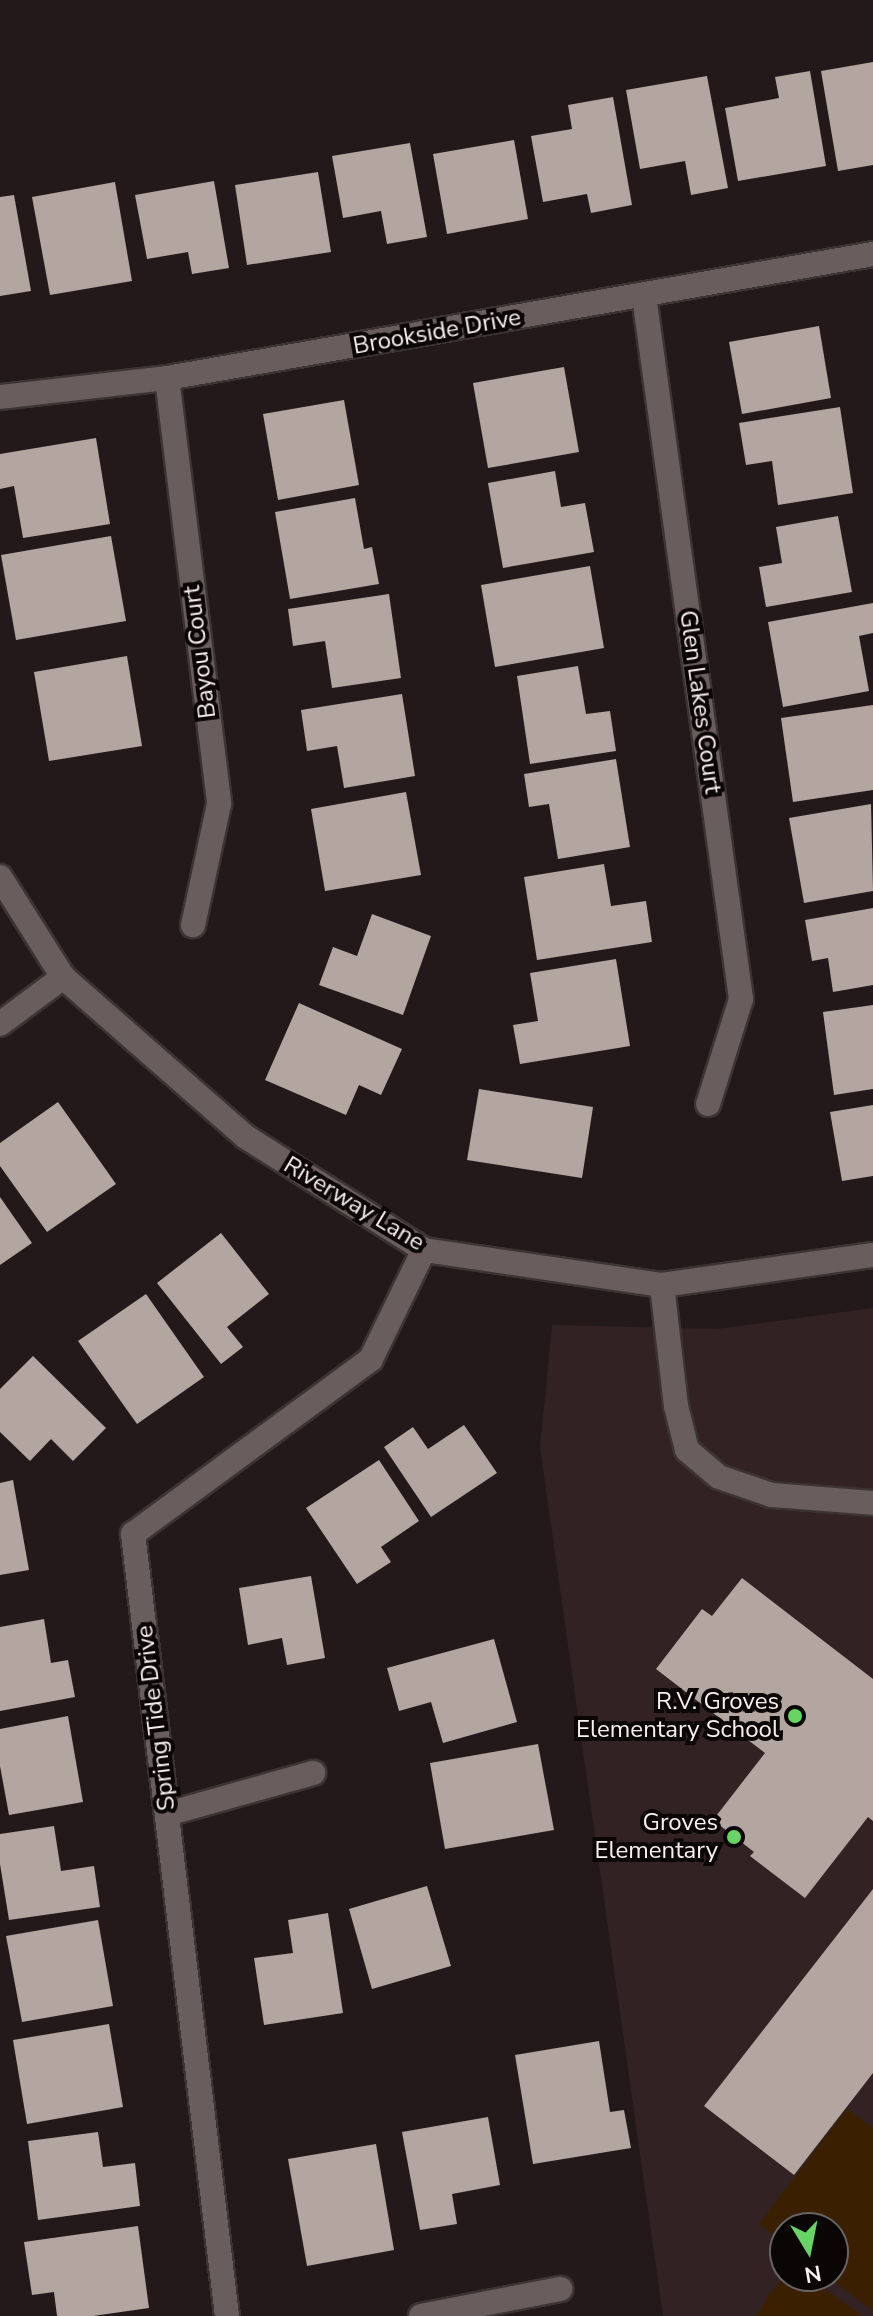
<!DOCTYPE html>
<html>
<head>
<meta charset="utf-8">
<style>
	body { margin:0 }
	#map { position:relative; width:873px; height:2316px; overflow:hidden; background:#24191a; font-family:"Nunito Sans",sans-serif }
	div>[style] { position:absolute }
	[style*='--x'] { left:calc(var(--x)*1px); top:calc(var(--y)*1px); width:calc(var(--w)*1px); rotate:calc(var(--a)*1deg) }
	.built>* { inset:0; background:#332223 }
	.green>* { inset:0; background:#3a2000 }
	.building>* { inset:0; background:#b3a6a1 }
	.roads { filter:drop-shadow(2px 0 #3c3434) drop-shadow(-2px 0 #3c3434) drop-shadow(0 2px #3c3434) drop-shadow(0 -2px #3c3434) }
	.minor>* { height:24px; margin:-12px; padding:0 12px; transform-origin:12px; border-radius:12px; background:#6a5d5d }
	.dots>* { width:22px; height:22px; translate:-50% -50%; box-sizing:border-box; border:4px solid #0a0606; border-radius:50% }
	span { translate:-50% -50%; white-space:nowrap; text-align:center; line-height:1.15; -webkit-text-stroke:8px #0a0606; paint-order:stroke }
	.street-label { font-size:24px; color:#f8f0f0 }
	.poi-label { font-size:24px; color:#f8f0f0 }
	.right { translate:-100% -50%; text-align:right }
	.north { position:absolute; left:769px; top:2212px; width:80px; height:80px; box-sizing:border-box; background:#0a0606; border:2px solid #696464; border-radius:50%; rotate:170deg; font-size:22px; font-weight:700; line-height:32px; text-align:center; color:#f8f0f0 }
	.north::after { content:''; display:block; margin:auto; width:28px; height:36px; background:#68d465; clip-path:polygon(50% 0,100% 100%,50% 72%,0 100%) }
</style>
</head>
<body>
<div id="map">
	<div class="built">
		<i style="clip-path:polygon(evenodd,873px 1308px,873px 2316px,663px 2316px,540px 1447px,552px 1325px,717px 1329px,873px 1308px,785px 2228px,833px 2228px,833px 2276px,785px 2276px,785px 2228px)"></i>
	</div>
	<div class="green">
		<i style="clip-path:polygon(847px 2109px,873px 2128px,873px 2311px,827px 2276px,833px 2276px,833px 2228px,785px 2228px,785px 2244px,759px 2224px)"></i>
		<i style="clip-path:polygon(786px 2276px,808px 2276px,862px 2316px,757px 2316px,769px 2294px)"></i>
	</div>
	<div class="building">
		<i style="clip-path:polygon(873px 62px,873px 165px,838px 171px,821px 71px)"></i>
		<i style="clip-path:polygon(810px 71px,826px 166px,738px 181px,725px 108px,779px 98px,775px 77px)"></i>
		<i style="clip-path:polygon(707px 76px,728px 188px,691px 195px,685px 161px,640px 169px,626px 90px)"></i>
		<i style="clip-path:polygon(613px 97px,632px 205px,591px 213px,587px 194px,543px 202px,531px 136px,572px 129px,568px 105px)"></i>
		<i style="clip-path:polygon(514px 140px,528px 219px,447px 234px,433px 154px)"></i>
		<i style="clip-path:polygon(410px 143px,427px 237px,387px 244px,381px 211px,343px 218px,332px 156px)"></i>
		<i style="clip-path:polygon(318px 172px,331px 252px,247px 265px,235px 185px)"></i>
		<i style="clip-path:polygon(214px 181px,229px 268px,192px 274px,188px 252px,147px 259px,135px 195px)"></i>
		<i style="clip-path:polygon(115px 182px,132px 281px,50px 295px,32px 197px)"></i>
		<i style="clip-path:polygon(14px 195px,31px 291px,0 296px,0 197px)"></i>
		<i style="clip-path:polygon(819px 326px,831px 398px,742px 414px,729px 342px)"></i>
		<i style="clip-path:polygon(564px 367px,579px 452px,488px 468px,473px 383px)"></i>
		<i style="clip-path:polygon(344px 400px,359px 485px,278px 500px,263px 414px)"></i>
		<i style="clip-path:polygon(840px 407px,853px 493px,778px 505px,772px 461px,746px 465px,739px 423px)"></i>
		<i style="clip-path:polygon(96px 438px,110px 524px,23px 538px,14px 486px,0 489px,0 454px)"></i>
		<i style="clip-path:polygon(555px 471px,561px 507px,585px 503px,594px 552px,503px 568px,488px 483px)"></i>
		<i style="clip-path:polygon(355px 498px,364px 549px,372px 547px,379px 584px,290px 599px,275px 512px)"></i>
		<i style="clip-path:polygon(838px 516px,852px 592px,766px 607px,759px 567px,782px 563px,776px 527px)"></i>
		<i style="clip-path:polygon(111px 536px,126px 621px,16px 640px,1px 555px)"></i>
		<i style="clip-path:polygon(590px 566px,604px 648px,495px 667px,481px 585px)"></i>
		<i style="clip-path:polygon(389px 594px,401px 678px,332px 688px,325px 641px,293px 646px,288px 609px)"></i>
		<i style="clip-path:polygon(873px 603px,873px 633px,859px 636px,869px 691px,783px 707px,768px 622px)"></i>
		<i style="clip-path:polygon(127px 656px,142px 746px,49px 761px,34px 672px)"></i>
		<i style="clip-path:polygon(578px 666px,586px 714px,610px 711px,616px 751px,530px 764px,517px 676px)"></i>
		<i style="clip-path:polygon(402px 694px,415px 776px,344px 788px,337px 746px,307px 751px,301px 710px)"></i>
		<i style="clip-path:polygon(873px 705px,873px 790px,793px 802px,781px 718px)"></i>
		<i style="clip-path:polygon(616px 759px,630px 847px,558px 859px,549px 804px,529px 807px,524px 774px)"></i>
		<i style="clip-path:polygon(406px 792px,421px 875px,325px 891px,311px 809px)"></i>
		<i style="clip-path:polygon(871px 804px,873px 891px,804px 903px,789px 818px)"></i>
		<i style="clip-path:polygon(604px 864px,611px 906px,646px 901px,652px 942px,537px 960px,524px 877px)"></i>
		<i style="clip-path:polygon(873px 908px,873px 985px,833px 992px,828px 958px,812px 961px,805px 920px)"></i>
		<i style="clip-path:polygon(372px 914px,431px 936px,403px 1015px,319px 985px,333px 947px,357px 956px)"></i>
		<i style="clip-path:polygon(616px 959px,630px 1046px,520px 1064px,513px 1025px,538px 1021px,530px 973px)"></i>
		<i style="clip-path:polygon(299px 1003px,402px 1049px,381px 1095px,359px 1085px,346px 1115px,265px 1080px)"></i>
		<i style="clip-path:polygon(873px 1005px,873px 1089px,834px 1095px,823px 1012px)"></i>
		<i style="clip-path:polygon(479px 1089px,593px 1107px,582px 1178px,467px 1160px)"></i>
		<i style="clip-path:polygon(58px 1102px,116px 1184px,47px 1232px,0 1166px,0 1143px)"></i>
		<i style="clip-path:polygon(873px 1105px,873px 1176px,842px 1181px,830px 1112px)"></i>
		<i style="clip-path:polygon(0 1197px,32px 1243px,0 1265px)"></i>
		<i style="clip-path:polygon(221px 1233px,269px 1294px,227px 1327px,243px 1347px,221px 1364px,157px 1283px)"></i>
		<i style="clip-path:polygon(146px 1294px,204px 1377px,137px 1424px,78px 1341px)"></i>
		<i style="clip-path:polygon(33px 1356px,106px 1428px,73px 1461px,51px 1439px,30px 1461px,0 1432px,0 1389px)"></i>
		<i style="clip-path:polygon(464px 1425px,497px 1473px,431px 1517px,384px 1447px,413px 1427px,428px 1449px)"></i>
		<i style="clip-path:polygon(379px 1460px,419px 1521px,381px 1547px,391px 1562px,357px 1584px,306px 1508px)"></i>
		<i style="clip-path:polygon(13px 1480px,29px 1570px,0 1575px,0 1483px)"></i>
		<i style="clip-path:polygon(311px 1576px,325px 1658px,287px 1665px,282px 1638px,248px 1645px,239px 1588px)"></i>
		<i style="clip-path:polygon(742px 1578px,873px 1679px,873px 1821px,868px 1817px,805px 1898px,750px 1856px,754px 1852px,713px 1820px,765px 1753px,656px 1669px,702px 1609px,712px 1616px)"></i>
		<i style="clip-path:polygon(44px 1619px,51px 1663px,68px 1660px,75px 1697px,0 1711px,0 1627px)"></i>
		<i style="clip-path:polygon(494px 1639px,517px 1722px,443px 1743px,431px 1702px,399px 1711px,387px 1668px)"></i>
		<i style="clip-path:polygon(68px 1716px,83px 1802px,9px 1815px,0 1766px,0 1729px)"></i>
		<i style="clip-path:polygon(538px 1744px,554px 1830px,445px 1849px,430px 1763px)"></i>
		<i style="clip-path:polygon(54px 1826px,61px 1871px,94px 1866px,100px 1907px,9px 1920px,0 1864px,0 1834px)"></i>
		<i style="clip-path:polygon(427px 1886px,451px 1966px,372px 1989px,349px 1909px)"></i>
		<i style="clip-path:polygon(873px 1889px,873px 2073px,794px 2175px,704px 2106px)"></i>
		<i style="clip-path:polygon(328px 1913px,343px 2013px,264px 2025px,254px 1958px,293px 1953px,288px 1920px)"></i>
		<i style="clip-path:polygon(98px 1920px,113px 2006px,22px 2022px,6px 1936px)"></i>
		<i style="clip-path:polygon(109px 2024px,123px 2107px,27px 2124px,13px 2040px)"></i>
		<i style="clip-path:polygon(599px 2041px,610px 2112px,624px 2110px,631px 2148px,533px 2164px,515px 2055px)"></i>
		<i style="clip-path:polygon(488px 2117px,500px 2185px,452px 2194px,457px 2224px,420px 2230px,402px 2132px)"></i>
		<i style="clip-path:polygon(98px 2132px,103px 2167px,135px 2163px,140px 2206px,38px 2220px,28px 2141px)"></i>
		<i style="clip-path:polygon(376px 2144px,394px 2250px,307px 2266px,288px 2159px)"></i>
		<i style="clip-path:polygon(138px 2226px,149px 2308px,93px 2316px,57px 2316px,54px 2292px,32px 2295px,24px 2242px)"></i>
	</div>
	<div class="roads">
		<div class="minor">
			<i style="--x:644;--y:296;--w:710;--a:82.14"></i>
			<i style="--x:741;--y:999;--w:110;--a:107.4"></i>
			<i style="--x:167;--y:378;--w:429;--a:83"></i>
			<i style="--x:219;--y:804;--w:124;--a:102.1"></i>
			<i style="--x:0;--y:397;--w:168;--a:-6.5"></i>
			<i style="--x:167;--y:378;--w:717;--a:-9.96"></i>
			<i style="--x:0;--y:877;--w:118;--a:57.8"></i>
			<i style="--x:63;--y:977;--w:243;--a:41.2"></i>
			<i style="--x:246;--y:1137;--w:211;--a:32.4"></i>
			<i style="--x:424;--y:1250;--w:241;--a:8.4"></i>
			<i style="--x:662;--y:1285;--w:213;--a:-8.1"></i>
			<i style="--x:0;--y:1024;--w:79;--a:-36.7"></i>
			<i style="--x:662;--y:1285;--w:122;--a:83.4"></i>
			<i style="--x:676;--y:1406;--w:45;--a:76"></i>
			<i style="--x:687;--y:1450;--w:42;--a:40.2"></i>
			<i style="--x:719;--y:1477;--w:56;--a:18.8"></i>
			<i style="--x:772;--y:1495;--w:101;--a:4.5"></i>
			<i style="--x:167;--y:1814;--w:152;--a:-15.7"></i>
			<i style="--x:227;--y:2316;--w:788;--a:-96.85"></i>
			<i style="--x:133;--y:1534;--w:295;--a:-36.3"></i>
			<i style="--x:371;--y:1359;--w:121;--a:-64.1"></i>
			<i style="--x:421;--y:2316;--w:142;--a:-11"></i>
		</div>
	</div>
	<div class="dots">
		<i style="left:795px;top:1716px;background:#68d465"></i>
		<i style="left:734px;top:1837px;background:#68d465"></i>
	</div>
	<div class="street-label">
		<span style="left:437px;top:332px;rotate:-10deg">Brookside Drive</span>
		<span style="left:200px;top:652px;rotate:-97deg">Bayou Court</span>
		<span style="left:700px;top:702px;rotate:82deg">Glen Lakes Court</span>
		<span style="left:354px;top:1204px;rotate:31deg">Riverway Lane</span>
		<span style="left:156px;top:1718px;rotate:-97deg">Spring Tide Drive</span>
	</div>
	<div class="poi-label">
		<span class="right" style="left:779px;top:1716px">R.V. Groves<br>Elementary School</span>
		<span class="right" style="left:718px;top:1837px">Groves<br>Elementary</span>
	</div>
	<div class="north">N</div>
</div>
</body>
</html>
